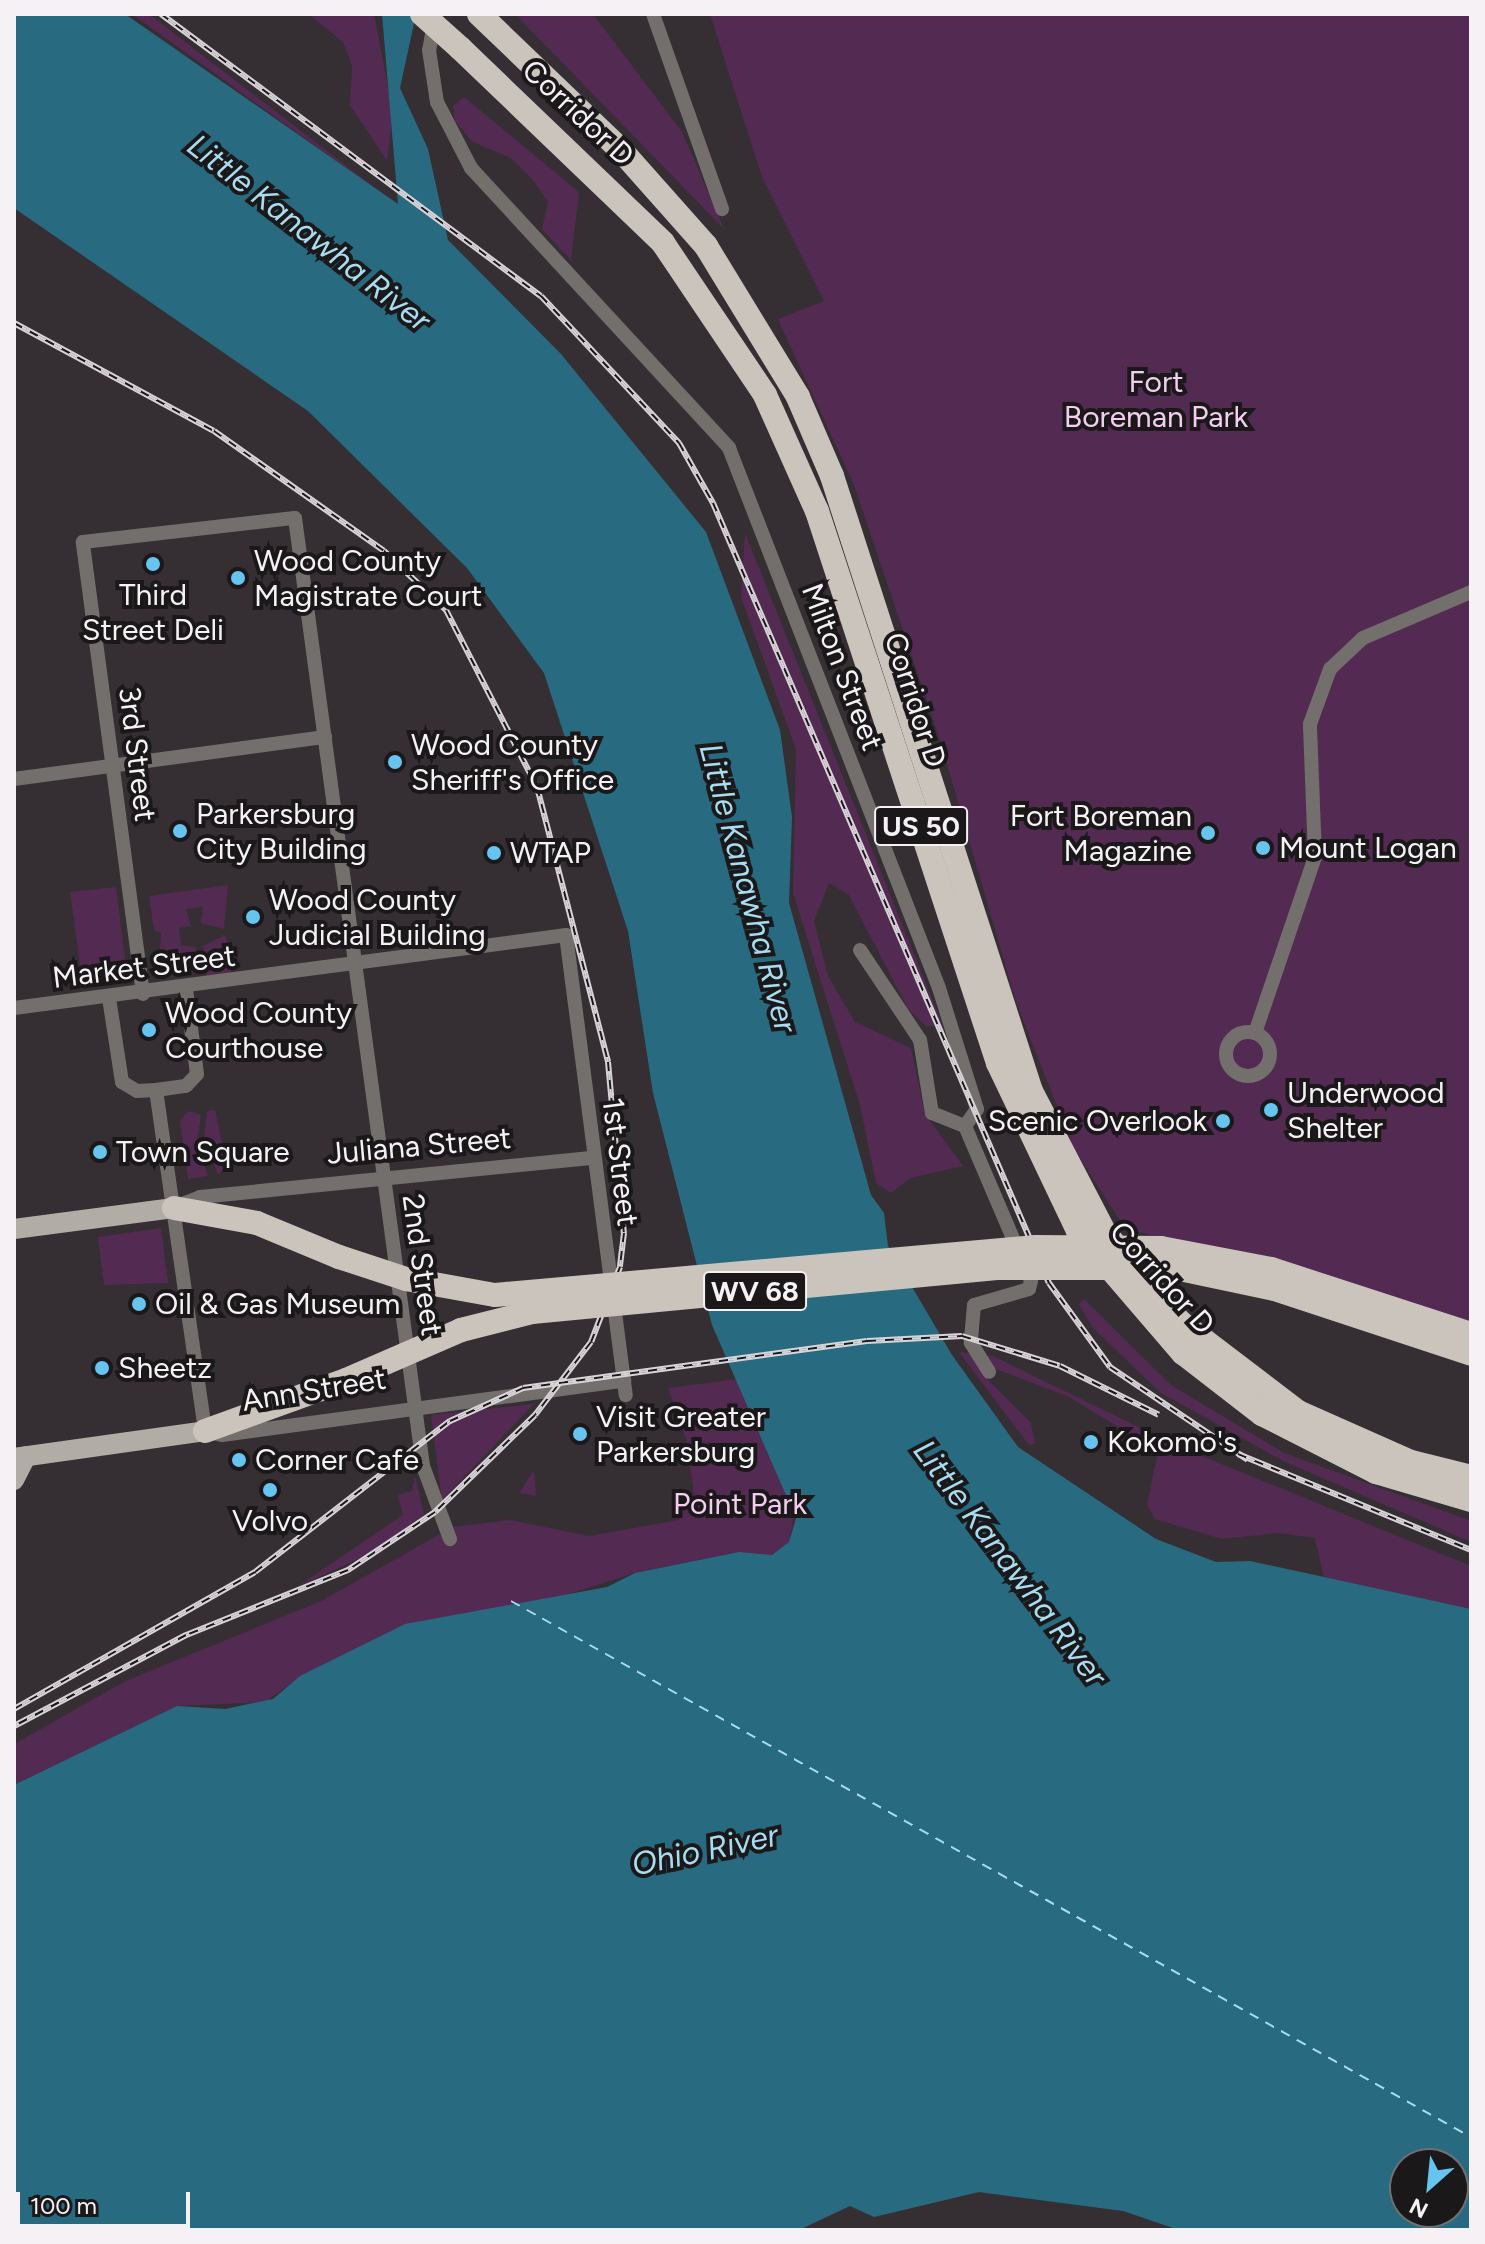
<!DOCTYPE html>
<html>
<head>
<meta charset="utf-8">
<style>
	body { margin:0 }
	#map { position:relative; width:1485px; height:2244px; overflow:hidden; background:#352f34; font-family:Figtree,sans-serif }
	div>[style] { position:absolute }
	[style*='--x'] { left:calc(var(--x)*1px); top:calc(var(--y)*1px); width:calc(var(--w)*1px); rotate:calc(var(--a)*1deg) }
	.green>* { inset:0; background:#532a51 }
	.water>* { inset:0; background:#286a80 }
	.ferry>* { height:2px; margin-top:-1px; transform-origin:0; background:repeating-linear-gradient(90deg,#a7dcf1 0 10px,transparent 0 18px) }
	.street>* { height:14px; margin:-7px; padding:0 7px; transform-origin:7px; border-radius:7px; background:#726f6c }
	.street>.ring { margin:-7px; padding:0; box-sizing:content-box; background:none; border:14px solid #726f6c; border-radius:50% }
	.primary>* { height:20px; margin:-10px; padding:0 10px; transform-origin:10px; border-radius:10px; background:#b2aca6 }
	.highway>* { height:24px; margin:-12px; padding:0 12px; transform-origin:12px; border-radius:12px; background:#cbc4bd }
	.rail>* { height:6px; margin-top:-3px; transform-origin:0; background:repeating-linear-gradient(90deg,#1b181a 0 9px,#d8d4d8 0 18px); box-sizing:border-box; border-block:2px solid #d8d4d8 }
	.highway-bridge>* { height:24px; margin:-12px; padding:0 12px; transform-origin:12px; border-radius:12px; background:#cbc4bd }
	.dots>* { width:22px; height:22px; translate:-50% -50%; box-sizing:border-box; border:4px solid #1b181a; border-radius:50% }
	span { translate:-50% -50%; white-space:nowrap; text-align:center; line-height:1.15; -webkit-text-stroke:8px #1b181a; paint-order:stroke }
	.shield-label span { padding:2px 6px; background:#1b181a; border:2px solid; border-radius:6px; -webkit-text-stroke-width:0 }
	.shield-label { font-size:28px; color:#f5f1f5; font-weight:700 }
	.street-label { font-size:30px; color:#f5f1f5 }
	.park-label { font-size:30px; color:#f4cef0 }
	.poi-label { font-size:30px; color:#f5f1f5 }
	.left { translate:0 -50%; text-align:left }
	.right { translate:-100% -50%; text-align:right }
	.water-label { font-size:32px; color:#a7dcf1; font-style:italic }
	.frame { position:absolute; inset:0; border:16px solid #f5f1f5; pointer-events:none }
	.north { position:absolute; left:1389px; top:2148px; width:80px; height:80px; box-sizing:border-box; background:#1b181a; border:2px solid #726f72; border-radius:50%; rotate:207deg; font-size:22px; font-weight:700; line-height:32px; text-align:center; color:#f5f1f5 }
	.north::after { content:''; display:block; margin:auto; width:28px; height:36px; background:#66c4ef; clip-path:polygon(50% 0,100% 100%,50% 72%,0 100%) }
	.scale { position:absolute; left:16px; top:2192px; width:174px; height:36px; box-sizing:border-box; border:4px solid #f5f1f5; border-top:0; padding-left:10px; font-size:24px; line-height:28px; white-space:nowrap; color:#f5f1f5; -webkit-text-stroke:6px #1b181a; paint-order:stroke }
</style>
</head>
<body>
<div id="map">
	<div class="green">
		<i style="clip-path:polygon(132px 14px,149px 14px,384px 195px)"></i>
		<i style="clip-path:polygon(309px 14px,374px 14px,393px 113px,387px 161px,350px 105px,352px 66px,343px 42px)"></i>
		<i style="clip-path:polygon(515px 14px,593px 14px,682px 132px,724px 229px)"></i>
		<i style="clip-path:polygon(710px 14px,1471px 14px,1471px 1323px,1125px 1228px,1074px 1149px,1016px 1002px,940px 740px,854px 485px,778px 319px,824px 301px,762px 177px)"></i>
		<i style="clip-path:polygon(464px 97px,579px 192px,571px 260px,542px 229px,548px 202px,532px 179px,511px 158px,473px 142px,455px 121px,453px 106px)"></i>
		<i style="clip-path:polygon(745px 533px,943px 1026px,926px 1026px,908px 1009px,849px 895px,829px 883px,814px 921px,828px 976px,855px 1022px,911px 1048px,925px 1114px,963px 1166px,910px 1178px,891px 1193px,876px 1183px,860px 1105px,793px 893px,796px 749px,741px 597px)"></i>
		<i style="clip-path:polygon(228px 885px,224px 929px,201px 923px,203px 907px,186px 909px,191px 926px,179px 928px,181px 945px,196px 947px,194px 966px,167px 970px,159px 963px,161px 933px,154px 930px,149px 896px)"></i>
		<i style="clip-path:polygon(116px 887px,127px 974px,82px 979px,70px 892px)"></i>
		<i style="clip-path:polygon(225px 935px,234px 964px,229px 974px,207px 977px,203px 946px)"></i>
		<i style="clip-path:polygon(215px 1110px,227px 1165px,218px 1175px,204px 1138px,207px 1111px)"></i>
		<i style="clip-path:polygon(188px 1111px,201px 1115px,197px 1142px,208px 1176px,188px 1179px,180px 1121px)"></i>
		<i style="clip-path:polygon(161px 1228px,168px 1283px,104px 1285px,98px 1237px)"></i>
		<i style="clip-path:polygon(1084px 1299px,1171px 1385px,1284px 1453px,1471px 1521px,1471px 1542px,1283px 1461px,1161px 1393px,1093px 1328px,1079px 1305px)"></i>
		<i style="clip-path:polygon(959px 1352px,993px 1356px,1175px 1445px,1471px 1566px,1471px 1609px,1324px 1578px,1315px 1538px,1278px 1533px,1222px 1539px,1155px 1519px,1147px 1505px,1158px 1451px,1069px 1397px,993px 1368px,985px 1377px,1031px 1423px,1035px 1444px,1029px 1445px)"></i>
		<i style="clip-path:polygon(738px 1379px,795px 1512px,789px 1542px,772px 1555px,739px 1552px,635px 1573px,296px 1680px,265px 1702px,177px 1706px,14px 1785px,14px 1744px,126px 1681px,321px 1601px,453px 1527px,510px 1520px,589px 1536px,679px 1520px,694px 1494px,686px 1439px,668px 1388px)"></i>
		<i style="clip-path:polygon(534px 1404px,442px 1500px,431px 1415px)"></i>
		<i style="clip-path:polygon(534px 1470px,536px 1496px,509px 1491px,519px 1493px)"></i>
		<i style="clip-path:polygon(415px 1476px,424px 1514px,376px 1551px,297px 1587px,403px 1515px,398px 1495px,412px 1491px)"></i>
	</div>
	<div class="water">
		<i style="clip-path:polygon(evenodd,14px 14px,125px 14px,398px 204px,382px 14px,416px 14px,400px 88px,428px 149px,448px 240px,561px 354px,706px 532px,780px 730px,792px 817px,789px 903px,871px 1195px,884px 1213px,888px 1246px,952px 1355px,1018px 1447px,1156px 1539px,1216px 1562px,1250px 1561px,1471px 1609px,1471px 2230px,1179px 2230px,1123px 2211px,979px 2192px,874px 2217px,850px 2206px,799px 2230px,14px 2230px,14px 1785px,177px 1706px,225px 1709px,273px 1699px,300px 1676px,405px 1624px,607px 1587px,635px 1573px,739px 1552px,772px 1555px,789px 1542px,796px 1518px,712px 1325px,653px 1093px,628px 931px,544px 673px,467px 568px,308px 411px,14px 208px,14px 14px,1405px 2164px,1453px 2164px,1453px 2212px,1405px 2212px,1405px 2164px)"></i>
	</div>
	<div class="ferry">
		<i style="--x:511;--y:1601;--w:1099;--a:29.18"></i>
	</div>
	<div class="street">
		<i style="--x:653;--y:14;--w:207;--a:70.5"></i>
		<i style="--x:434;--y:23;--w:27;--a:100"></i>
		<i style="--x:429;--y:50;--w:53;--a:81.3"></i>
		<i style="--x:437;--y:102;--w:74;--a:62.7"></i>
		<i style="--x:471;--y:168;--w:381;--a:47.3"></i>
		<i style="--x:729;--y:448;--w:579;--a:68.75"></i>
		<i style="--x:939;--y:988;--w:127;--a:72.6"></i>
		<i style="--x:977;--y:1109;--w:21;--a:125"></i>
		<i style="--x:965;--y:1126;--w:168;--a:66.9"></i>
		<i style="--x:1031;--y:1281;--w:8;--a:104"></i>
		<i style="--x:1029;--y:1289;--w:57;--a:163.8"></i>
		<i style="--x:974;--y:1305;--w:38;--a:95"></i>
		<i style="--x:971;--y:1343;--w:34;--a:58"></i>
		<i style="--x:14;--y:779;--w:314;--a:-7.7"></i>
		<i style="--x:860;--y:950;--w:108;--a:56.3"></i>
		<i style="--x:920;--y:1040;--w:74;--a:80.7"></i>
		<i style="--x:932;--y:1113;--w:35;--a:22"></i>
		<i style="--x:143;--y:994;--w:456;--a:-97.6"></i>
		<i style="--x:83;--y:542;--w:213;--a:-6.5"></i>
		<i style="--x:295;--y:518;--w:957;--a:82.31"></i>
		<i style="--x:423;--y:1466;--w:78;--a:69.7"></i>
		<i style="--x:109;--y:998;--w:85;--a:81.2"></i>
		<i style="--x:122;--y:1082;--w:17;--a:31"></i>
		<i style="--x:137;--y:1091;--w:19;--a:-3"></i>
		<i style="--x:156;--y:1090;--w:30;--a:-8"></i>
		<i style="--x:186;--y:1086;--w:16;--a:-47"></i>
		<i style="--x:197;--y:1074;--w:86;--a:-97.4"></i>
		<i style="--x:14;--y:1008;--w:557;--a:-7.53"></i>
		<i style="--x:566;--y:935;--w:464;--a:82.6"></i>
		<i class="ring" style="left:1226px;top:1032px;width:30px;height:30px"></i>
		<i style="--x:1255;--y:1033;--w:186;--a:-71.2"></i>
		<i style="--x:1315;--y:857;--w:133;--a:-92.2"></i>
		<i style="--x:1310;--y:724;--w:59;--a:-70"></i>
		<i style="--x:1330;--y:669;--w:45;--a:-43.2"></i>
		<i style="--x:1363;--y:638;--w:117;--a:-23.1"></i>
		<i style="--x:156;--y:1090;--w:345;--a:81.8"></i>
		<i style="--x:205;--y:1431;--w:17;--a:13"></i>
		<i style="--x:222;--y:1435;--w:406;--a:-7.7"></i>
		<i style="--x:177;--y:1206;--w:25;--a:-21"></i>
		<i style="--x:200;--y:1197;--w:395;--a:-5.7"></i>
	</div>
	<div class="primary">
		<i style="--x:14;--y:1229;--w:161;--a:-7.5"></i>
		<i style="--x:14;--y:1458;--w:193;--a:-8"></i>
		<i style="--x:14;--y:1480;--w:27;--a:-63"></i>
	</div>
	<div class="highway">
		<i style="--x:479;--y:14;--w:195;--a:43.8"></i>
		<i style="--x:620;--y:149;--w:130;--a:48.4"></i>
		<i style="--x:706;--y:246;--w:177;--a:58.6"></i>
		<i style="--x:798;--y:397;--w:86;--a:66.7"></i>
		<i style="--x:832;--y:476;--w:646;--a:72.07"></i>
		<i style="--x:1031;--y:1091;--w:160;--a:62.5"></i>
		<i style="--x:1105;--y:1233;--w:116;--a:49.9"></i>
		<i style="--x:1180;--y:1322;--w:148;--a:37.3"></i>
		<i style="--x:1298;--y:1412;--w:124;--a:23.9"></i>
		<i style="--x:1411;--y:1462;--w:62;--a:14"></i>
		<i style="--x:460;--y:48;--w:281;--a:43.8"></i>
		<i style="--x:663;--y:243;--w:183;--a:56.1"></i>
		<i style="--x:765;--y:395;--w:127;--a:65.9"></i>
		<i style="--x:817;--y:511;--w:581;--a:71.85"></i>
		<i style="--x:998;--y:1063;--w:186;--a:64.5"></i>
		<i style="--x:1078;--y:1231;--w:161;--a:49.3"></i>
		<i style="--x:1183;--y:1353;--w:100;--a:37.7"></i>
		<i style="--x:1262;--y:1414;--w:128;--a:27"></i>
		<i style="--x:1376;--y:1472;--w:99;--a:16.4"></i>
		<i style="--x:174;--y:1208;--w:84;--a:10.2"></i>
		<i style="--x:257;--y:1223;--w:89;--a:22.5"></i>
		<i style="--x:1161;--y:1248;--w:112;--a:10.8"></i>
		<i style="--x:1271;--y:1269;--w:210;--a:18"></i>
		<i style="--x:1175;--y:1268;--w:102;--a:11.9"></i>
		<i style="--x:1275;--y:1289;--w:206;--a:18.3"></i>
		<i style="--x:205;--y:1431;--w:150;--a:-19.9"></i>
	</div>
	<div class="rail">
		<i style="--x:161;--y:14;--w:473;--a:36.6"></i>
		<i style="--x:541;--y:296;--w:202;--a:46.8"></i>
		<i style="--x:679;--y:443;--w:69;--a:60.5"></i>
		<i style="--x:713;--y:503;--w:849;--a:66.7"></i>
		<i style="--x:1049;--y:1283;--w:104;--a:54"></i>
		<i style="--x:1110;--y:1367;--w:166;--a:34"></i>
		<i style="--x:14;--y:323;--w:227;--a:28.4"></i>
		<i style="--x:214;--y:431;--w:208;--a:35.2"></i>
		<i style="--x:384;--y:551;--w:86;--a:43.6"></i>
		<i style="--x:446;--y:610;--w:199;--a:62.8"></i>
		<i style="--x:537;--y:787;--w:284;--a:75.5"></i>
		<i style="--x:608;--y:1062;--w:172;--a:84.7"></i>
		<i style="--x:624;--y:1233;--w:34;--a:97"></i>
		<i style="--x:620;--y:1267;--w:80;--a:111.1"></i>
		<i style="--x:591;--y:1342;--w:92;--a:127.5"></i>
		<i style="--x:535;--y:1415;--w:139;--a:135.9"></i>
		<i style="--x:435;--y:1512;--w:105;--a:146.3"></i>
		<i style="--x:348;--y:1570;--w:175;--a:158.1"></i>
		<i style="--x:186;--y:1635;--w:195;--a:152.1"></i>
		<i style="--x:1238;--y:1454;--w:252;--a:22.4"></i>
		<i style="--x:14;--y:1709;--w:277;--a:-29.6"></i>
		<i style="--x:255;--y:1572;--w:247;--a:-37.8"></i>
		<i style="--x:450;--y:1421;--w:80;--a:-24.3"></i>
		<i style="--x:523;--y:1388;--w:347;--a:-7.8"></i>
		<i style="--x:867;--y:1341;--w:95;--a:-3"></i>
		<i style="--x:962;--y:1336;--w:102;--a:17"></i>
		<i style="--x:1060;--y:1366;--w:110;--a:26.3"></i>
	</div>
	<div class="highway-bridge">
		<i style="--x:422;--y:14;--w:51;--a:41.8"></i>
		<i style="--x:339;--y:1257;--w:71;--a:18.2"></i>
		<i style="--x:406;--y:1279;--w:90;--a:10.2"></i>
		<i style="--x:495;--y:1295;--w:543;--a:-5.07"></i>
		<i style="--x:1036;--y:1247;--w:125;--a:0.5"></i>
		<i style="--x:346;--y:1380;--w:125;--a:-23.5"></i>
		<i style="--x:461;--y:1330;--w:73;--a:-14.2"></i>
		<i style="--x:532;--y:1312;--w:467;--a:-5.4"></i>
		<i style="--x:997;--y:1268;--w:178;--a:0"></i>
	</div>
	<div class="dots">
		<i style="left:153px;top:564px;background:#66c4ef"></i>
		<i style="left:238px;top:578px;background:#66c4ef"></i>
		<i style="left:395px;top:762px;background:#66c4ef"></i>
		<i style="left:180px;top:831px;background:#66c4ef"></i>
		<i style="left:1208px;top:833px;background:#66c4ef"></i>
		<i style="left:1263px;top:848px;background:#66c4ef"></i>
		<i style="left:494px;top:853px;background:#66c4ef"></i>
		<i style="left:253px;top:917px;background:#66c4ef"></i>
		<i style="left:149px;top:1030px;background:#66c4ef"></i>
		<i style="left:1271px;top:1110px;background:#66c4ef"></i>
		<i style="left:1223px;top:1121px;background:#66c4ef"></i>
		<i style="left:100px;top:1152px;background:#66c4ef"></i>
		<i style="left:139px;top:1304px;background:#66c4ef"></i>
		<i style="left:102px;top:1368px;background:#66c4ef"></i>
		<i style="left:580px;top:1434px;background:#66c4ef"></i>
		<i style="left:1091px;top:1442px;background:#66c4ef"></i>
		<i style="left:239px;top:1460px;background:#66c4ef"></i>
		<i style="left:270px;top:1490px;background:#66c4ef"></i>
	</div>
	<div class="shield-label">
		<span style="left:921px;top:826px">US 50</span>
		<span style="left:755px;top:1291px">WV 68</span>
	</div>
	<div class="street-label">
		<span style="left:578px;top:113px;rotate:43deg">Corridor D</span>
		<span style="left:842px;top:667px;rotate:69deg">Milton Street</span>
		<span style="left:915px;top:700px;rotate:72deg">Corridor D</span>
		<span style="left:137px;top:754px;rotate:83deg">3rd Street</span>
		<span style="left:144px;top:967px;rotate:-7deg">Market Street</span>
		<span style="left:419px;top:1146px;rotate:-5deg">Juliana Street</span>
		<span style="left:620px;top:1162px;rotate:83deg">1st Street</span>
		<span style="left:422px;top:1265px;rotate:82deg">2nd Street</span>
		<span style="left:1162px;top:1278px;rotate:48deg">Corridor D</span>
		<span style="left:314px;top:1390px;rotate:-9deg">Ann Street</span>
	</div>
	<div class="park-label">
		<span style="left:1156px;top:399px">Fort<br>Boreman Park</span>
		<span style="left:740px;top:1504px">Point Park</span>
	</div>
	<div class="poi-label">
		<span class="left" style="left:254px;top:578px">Wood County<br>Magistrate Court</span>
		<span style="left:153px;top:612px">Third<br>Street Deli</span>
		<span class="left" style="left:411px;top:762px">Wood County<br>Sheriff's Office</span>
		<span class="left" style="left:196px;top:831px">Parkersburg<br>City Building</span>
		<span class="right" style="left:1192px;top:833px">Fort Boreman<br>Magazine</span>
		<span class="left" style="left:1279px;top:848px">Mount Logan</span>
		<span class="left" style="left:510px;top:853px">WTAP</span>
		<span class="left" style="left:269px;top:917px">Wood County<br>Judicial Building</span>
		<span class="left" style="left:165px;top:1030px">Wood County<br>Courthouse</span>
		<span class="left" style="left:1287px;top:1110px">Underwood<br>Shelter</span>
		<span class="right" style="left:1207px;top:1121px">Scenic Overlook</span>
		<span class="left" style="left:116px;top:1152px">Town Square</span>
		<span class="left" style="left:155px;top:1304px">Oil &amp; Gas Museum</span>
		<span class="left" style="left:118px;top:1368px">Sheetz</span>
		<span class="left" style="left:596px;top:1434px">Visit Greater<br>Parkersburg</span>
		<span class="left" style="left:1107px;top:1442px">Kokomo's</span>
		<span class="left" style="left:255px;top:1460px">Corner Cafe</span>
		<span style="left:270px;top:1521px">Volvo</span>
	</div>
	<div class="water-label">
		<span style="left:309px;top:233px;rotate:38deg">Little Kanawha River</span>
		<span style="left:748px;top:888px;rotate:75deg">Little Kanawha River</span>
		<span style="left:1010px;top:1563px;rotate:53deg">Little Kanawha River</span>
		<span style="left:705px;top:1850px;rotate:-12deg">Ohio River</span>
	</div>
	<div class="frame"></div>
	<div class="north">N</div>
	<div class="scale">100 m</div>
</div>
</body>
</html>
